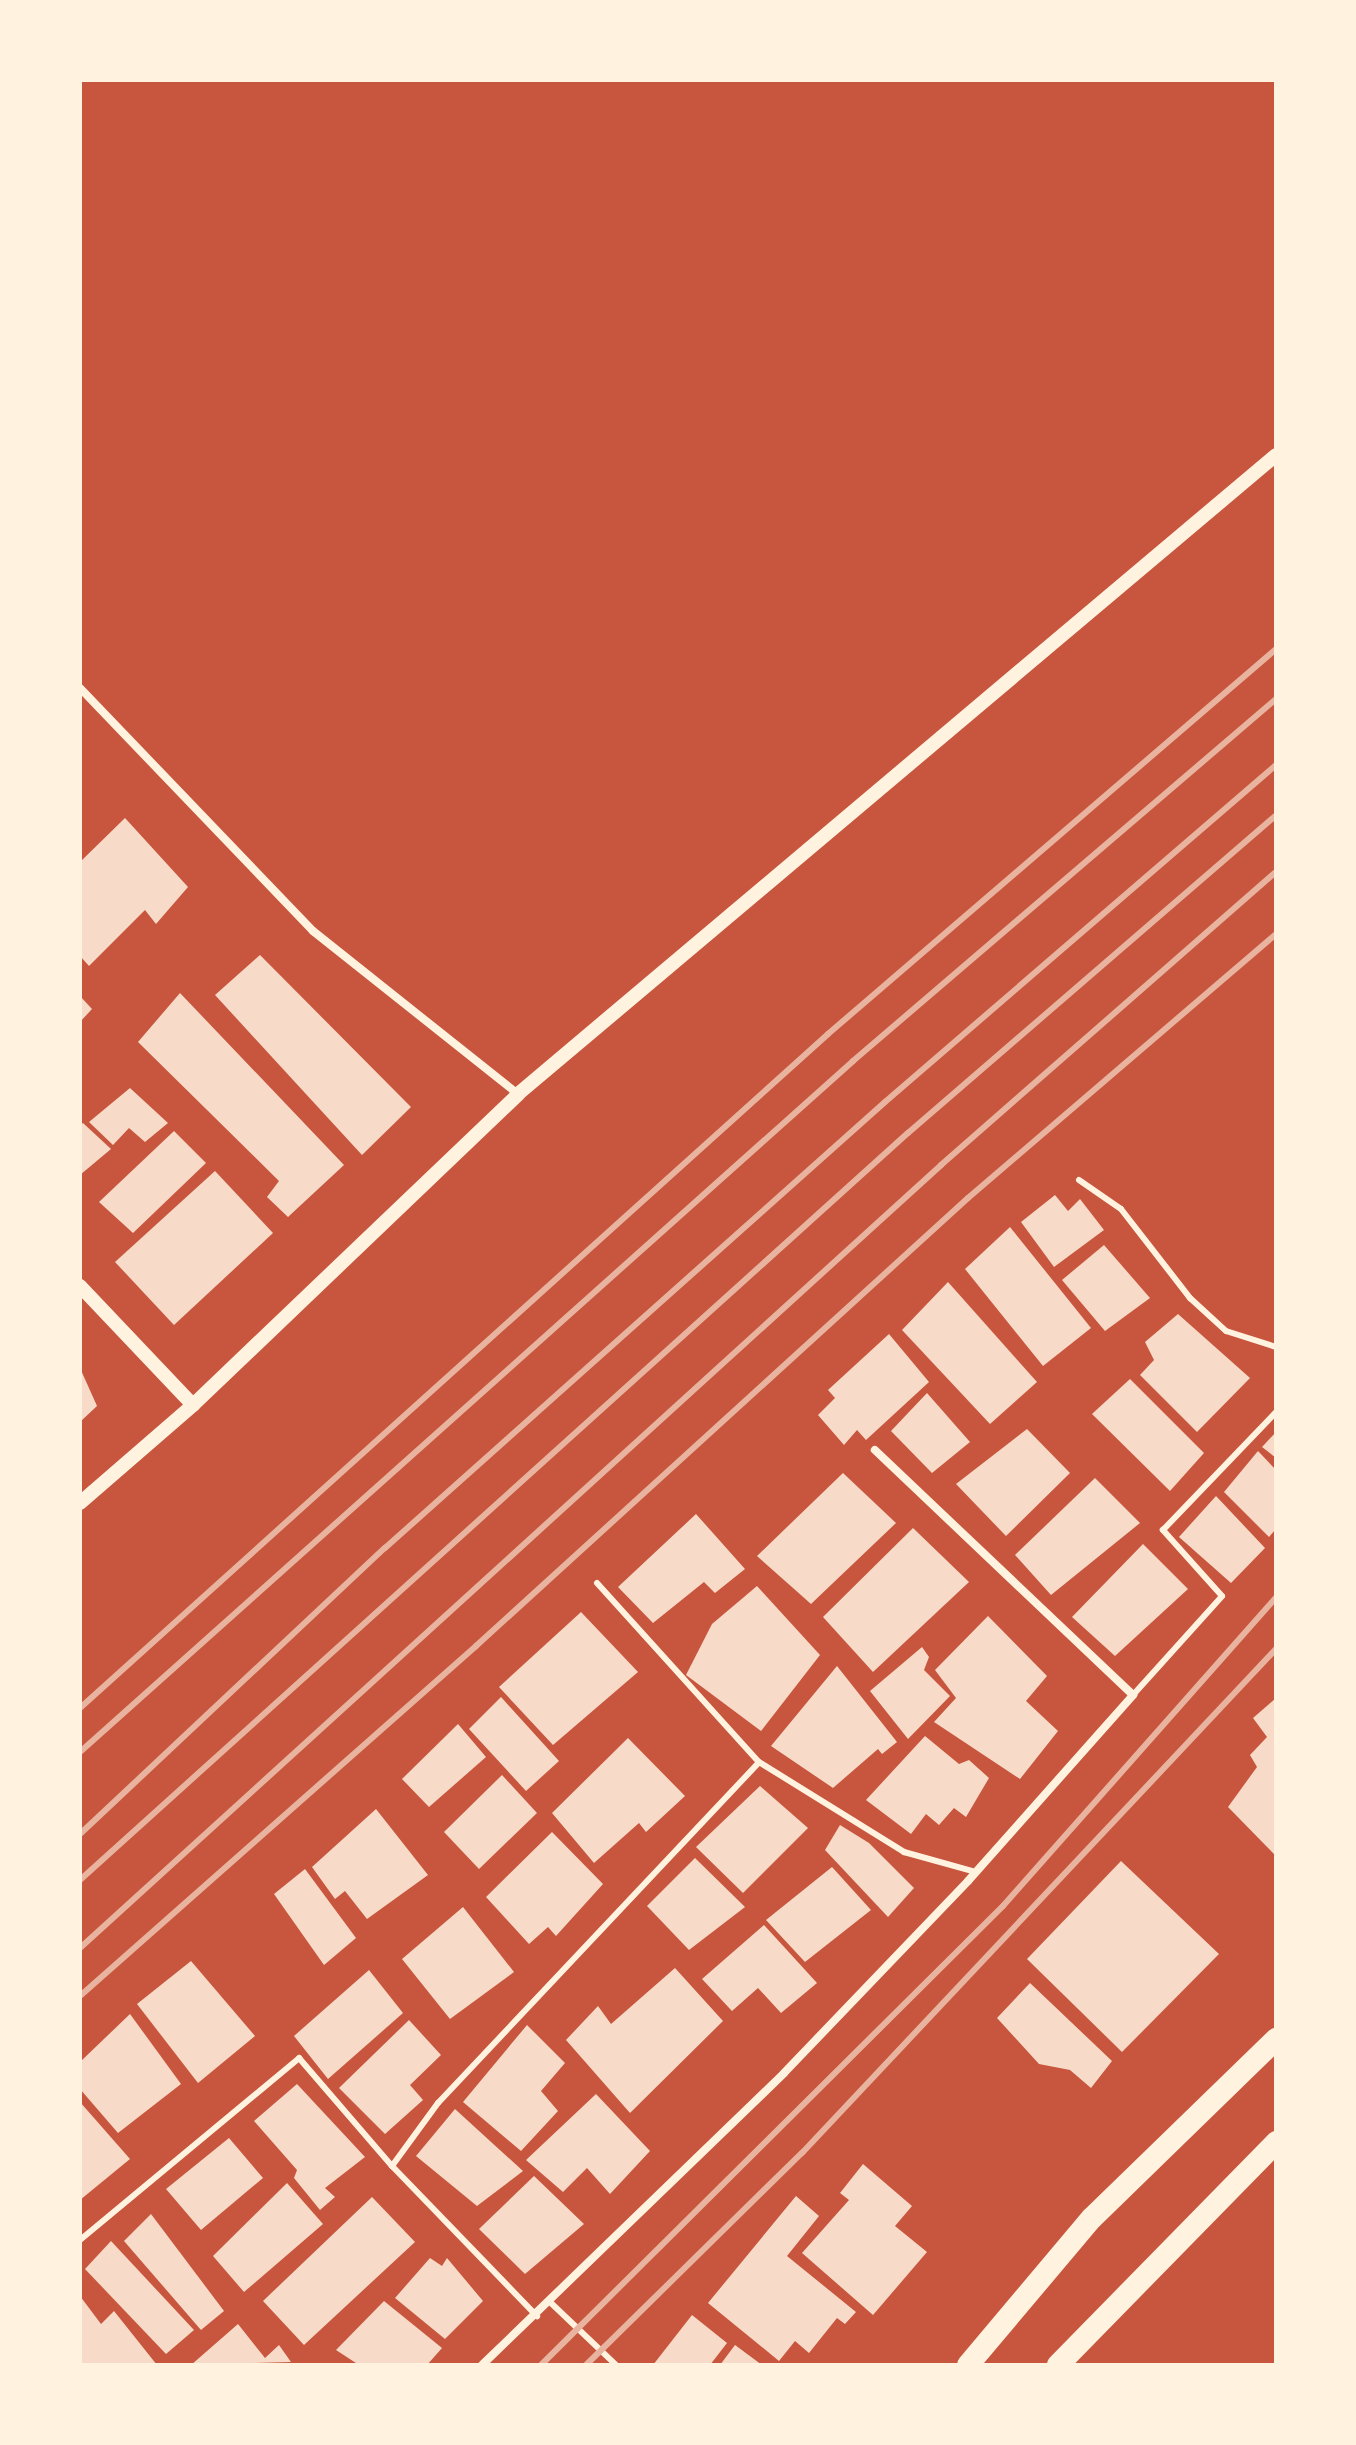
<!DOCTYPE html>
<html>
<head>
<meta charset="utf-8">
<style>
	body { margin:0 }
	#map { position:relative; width:1356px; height:2445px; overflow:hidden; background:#c8553d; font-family:"PT Sans",sans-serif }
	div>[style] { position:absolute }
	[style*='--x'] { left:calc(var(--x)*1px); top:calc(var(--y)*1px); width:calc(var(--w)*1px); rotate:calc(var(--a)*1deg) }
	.building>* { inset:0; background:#f7dbc8 }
	.service>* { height:6px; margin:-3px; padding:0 3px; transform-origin:3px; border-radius:3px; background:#fff3e0 }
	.minor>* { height:8px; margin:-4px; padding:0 4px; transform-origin:4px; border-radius:4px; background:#fff3e0 }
	.tertiary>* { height:14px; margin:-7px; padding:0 7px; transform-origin:7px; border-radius:7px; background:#fff3e0 }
	.trunk>* { height:22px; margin:-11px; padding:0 11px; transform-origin:11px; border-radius:11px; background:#fff3e0 }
	.rail>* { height:6px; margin:-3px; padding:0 3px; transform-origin:3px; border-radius:3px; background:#e9b49f }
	span { translate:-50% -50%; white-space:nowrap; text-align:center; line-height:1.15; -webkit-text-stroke:6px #fff3e0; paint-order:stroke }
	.frame { position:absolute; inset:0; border:82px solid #fff3e0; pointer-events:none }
</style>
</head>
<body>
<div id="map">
	<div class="building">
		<i style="clip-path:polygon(125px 818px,188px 887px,156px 924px,145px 910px,89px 966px,80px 956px,80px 862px)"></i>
		<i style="clip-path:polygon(260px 955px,411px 1107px,362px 1155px,215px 995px)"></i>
		<i style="clip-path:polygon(180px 993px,344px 1165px,288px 1217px,267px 1197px,279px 1181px,138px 1042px)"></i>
		<i style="clip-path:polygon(80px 996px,92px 1009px,80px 1022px)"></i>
		<i style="clip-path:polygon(130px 1088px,168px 1123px,145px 1142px,129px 1128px,113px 1145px,89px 1122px)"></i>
		<i style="clip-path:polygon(83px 1123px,111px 1149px,80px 1175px,80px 1125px)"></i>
		<i style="clip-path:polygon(174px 1131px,206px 1163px,133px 1233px,99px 1202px)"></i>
		<i style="clip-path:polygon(215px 1171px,273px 1233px,174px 1325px,115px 1262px)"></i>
		<i style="clip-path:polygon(1055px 1195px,1068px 1211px,1080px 1199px,1104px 1230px,1054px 1267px,1021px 1222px)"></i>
		<i style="clip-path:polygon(1010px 1227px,1091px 1328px,1043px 1366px,965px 1269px)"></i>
		<i style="clip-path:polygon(1104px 1245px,1150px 1298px,1105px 1331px,1062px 1280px)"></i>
		<i style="clip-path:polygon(948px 1282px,1037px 1382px,990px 1424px,902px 1330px)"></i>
		<i style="clip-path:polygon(1178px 1314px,1250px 1378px,1197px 1432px,1140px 1375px,1154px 1360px,1145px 1342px)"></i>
		<i style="clip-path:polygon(889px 1334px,929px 1382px,866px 1440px,857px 1430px,844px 1445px,818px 1415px,835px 1398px,828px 1390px)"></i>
		<i style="clip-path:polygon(80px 1368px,97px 1406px,80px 1422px)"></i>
		<i style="clip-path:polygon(1130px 1379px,1204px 1453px,1170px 1491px,1092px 1414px)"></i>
		<i style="clip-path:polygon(927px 1393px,970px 1442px,932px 1473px,891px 1431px)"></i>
		<i style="clip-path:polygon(1027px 1429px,1070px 1473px,1006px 1536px,956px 1484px)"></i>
		<i style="clip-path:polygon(1276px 1432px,1276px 1458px,1262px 1447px)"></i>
		<i style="clip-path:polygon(1258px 1451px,1276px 1470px,1276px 1529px,1269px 1537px,1224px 1492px)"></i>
		<i style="clip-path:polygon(843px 1473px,896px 1523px,811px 1604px,757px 1556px)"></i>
		<i style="clip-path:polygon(1095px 1478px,1140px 1523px,1051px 1595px,1015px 1555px)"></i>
		<i style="clip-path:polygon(1216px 1496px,1265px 1548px,1231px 1583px,1179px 1537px)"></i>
		<i style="clip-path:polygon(696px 1514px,745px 1569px,715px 1593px,704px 1582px,653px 1623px,618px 1587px)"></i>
		<i style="clip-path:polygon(913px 1528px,969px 1582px,873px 1672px,823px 1617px)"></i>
		<i style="clip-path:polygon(1143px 1544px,1188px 1589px,1115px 1656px,1072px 1617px)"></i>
		<i style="clip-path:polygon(757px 1586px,820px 1655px,761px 1731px,686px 1675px,712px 1624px)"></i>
		<i style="clip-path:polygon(581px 1612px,638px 1672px,553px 1745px,499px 1687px)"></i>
		<i style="clip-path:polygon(988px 1616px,1047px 1676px,1026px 1701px,1058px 1731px,1020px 1779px,934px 1722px,956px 1698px,935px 1670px)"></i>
		<i style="clip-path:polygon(922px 1647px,929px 1657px,924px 1670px,950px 1696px,908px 1739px,870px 1691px)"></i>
		<i style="clip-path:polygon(837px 1666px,897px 1742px,882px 1754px,878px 1749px,833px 1788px,771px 1746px)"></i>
		<i style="clip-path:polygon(501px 1697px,559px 1761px,526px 1791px,469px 1729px)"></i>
		<i style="clip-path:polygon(1276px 1698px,1276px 1856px,1228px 1807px,1257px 1767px,1250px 1755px,1267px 1737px,1253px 1718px)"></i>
		<i style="clip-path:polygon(458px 1724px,486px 1757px,429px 1807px,402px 1779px)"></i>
		<i style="clip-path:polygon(925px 1736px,959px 1764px,969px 1760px,989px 1778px,966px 1817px,954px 1808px,939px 1825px,926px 1814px,911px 1834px,866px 1800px)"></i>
		<i style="clip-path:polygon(628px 1738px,685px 1796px,646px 1832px,639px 1823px,594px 1863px,552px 1813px)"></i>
		<i style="clip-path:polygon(502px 1775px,537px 1813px,479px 1869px,444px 1832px)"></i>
		<i style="clip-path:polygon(760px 1786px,808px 1828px,743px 1893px,696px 1847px)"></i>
		<i style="clip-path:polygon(376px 1809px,428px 1875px,367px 1919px,345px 1891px,335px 1899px,312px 1867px)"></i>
		<i style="clip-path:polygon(840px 1825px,869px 1843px,914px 1888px,888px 1917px,825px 1850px)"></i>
		<i style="clip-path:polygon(552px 1832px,603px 1884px,556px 1936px,548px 1927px,529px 1944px,486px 1897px)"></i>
		<i style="clip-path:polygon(695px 1858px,745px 1907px,689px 1950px,647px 1906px)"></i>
		<i style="clip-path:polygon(1121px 1861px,1219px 1954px,1122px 2052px,1027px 1959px)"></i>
		<i style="clip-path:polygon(832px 1867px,871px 1910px,805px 1962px,766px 1920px)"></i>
		<i style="clip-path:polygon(305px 1869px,356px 1938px,324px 1965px,274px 1894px)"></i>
		<i style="clip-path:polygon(463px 1907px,514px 1972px,450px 2019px,402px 1959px)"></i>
		<i style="clip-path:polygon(764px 1925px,817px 1983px,781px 2013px,758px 1988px,732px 2011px,702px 1979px)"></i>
		<i style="clip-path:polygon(191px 1961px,255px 2036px,198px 2083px,137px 2004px)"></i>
		<i style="clip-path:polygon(675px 1968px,723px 2021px,630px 2113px,566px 2040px,598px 2006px,611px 2024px)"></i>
		<i style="clip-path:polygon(369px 1970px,403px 2013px,328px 2079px,294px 2036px)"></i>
		<i style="clip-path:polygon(1030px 1983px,1112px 2061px,1091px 2088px,1070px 2070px,1039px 2064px,997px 2018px)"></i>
		<i style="clip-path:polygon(130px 2014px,181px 2084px,118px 2133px,80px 2089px,80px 2062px)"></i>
		<i style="clip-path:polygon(409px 2020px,441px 2055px,410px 2085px,423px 2100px,385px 2134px,339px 2088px)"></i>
		<i style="clip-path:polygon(527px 2025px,565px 2063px,541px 2091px,558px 2111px,521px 2151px,463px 2102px)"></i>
		<i style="clip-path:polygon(297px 2084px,365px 2157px,325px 2188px,335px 2197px,320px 2210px,294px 2178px,297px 2170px,254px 2121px)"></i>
		<i style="clip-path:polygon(596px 2094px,650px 2151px,610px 2194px,587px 2168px,563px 2192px,526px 2160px)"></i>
		<i style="clip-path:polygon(80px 2102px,130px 2159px,80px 2200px)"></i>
		<i style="clip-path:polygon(455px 2109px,523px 2171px,477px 2206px,416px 2156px)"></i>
		<i style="clip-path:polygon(229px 2138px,263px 2178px,201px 2230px,166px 2189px)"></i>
		<i style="clip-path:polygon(863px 2164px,912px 2206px,895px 2226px,927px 2252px,873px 2315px,802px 2253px,849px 2200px,840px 2193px)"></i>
		<i style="clip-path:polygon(534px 2176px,584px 2224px,525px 2274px,479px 2229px)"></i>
		<i style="clip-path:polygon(287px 2183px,323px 2224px,244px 2292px,213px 2256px)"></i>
		<i style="clip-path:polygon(796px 2196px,819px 2216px,787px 2256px,856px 2312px,845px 2324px,837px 2318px,809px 2353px,795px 2341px,779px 2361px,708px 2303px)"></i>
		<i style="clip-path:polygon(372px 2197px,415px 2242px,304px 2345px,263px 2301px)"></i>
		<i style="clip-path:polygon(151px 2214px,224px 2311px,201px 2330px,124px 2241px)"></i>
		<i style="clip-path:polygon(111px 2241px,194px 2330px,166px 2354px,85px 2269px)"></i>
		<i style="clip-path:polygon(430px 2258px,442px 2266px,447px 2258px,483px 2301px,445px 2339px,395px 2298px)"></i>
		<i style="clip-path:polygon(80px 2296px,101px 2324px,114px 2311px,157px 2365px,80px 2365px)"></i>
		<i style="clip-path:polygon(384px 2301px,442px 2348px,427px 2365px,359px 2365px,336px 2350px)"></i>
		<i style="clip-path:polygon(692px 2315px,727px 2343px,710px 2365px,653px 2365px)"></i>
		<i style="clip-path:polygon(238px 2324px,265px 2358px,279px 2345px,291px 2362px,191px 2365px)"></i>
		<i style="clip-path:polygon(735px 2345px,762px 2365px,720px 2365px)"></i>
	</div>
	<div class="service">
		<i style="--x:1079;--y:1180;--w:51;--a:34.6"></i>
		<i style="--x:1121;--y:1209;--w:113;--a:52.2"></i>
		<i style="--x:1190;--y:1298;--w:49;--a:42.5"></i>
		<i style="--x:1226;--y:1331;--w:52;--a:17.7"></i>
		<i style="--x:597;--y:1583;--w:241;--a:47.9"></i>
		<i style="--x:759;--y:1762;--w:171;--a:31.8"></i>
		<i style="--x:904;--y:1852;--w:75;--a:15.5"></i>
		<i style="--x:1133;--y:1695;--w:133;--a:-48"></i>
		<i style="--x:1222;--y:1596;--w:89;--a:-131.8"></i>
		<i style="--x:1163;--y:1530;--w:163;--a:-46.2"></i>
		<i style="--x:392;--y:2166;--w:78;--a:-53.9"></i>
		<i style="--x:438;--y:2103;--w:468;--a:-46.7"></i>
		<i style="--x:80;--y:2240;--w:285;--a:-39.7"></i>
		<i style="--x:299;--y:2058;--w:143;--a:49.3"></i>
		<i style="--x:392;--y:2166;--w:209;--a:46"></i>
		<i style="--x:551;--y:2303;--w:90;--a:43.6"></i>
	</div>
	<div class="minor">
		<i style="--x:80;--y:688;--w:337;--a:46.2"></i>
		<i style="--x:313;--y:931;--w:262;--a:38.5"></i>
		<i style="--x:482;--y:2365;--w:420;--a:-44"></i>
		<i style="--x:784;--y:2073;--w:266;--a:-46.2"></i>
		<i style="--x:968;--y:1881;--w:249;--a:-48.4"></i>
		<i style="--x:1133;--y:1695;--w:356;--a:-136.5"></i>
	</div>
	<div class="tertiary">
		<i style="--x:80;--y:1286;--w:164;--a:46.5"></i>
		<i style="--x:80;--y:1503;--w:150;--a:-40.9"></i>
		<i style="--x:193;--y:1405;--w:450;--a:-43.7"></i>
		<i style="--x:518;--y:1094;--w:991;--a:-40.13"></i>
	</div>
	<div class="trunk">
		<i style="--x:968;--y:2365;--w:192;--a:-49.9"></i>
		<i style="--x:1092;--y:2218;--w:257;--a:-44.2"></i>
		<i style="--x:1058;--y:2365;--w:312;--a:-45.6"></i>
	</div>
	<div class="rail">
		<i style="--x:80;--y:1708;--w:1007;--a:-42.02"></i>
		<i style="--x:828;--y:1034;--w:591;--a:-40.67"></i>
		<i style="--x:80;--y:1752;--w:1037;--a:-41.79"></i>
		<i style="--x:853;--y:1061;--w:557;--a:-40.56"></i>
		<i style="--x:80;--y:1834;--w:418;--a:-43.2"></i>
		<i style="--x:385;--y:1548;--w:670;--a:-41.73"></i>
		<i style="--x:885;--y:1102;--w:516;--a:-40.76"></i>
		<i style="--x:80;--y:1880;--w:1115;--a:-42.06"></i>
		<i style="--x:908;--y:1133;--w:486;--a:-40.8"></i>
		<i style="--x:80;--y:1948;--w:1164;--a:-42.28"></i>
		<i style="--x:941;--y:1165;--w:445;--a:-41.2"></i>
		<i style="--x:80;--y:1996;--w:529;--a:-41.47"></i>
		<i style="--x:476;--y:1646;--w:665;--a:-42.32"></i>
		<i style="--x:968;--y:1198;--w:406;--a:-40.6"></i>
		<i style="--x:541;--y:2365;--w:651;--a:-44.81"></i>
		<i style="--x:1003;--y:1906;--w:412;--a:-48.5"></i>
		<i style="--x:586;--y:2365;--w:303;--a:-44.5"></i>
		<i style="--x:802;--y:2153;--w:692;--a:-46.76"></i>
	</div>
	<div class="frame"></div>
</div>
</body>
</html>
